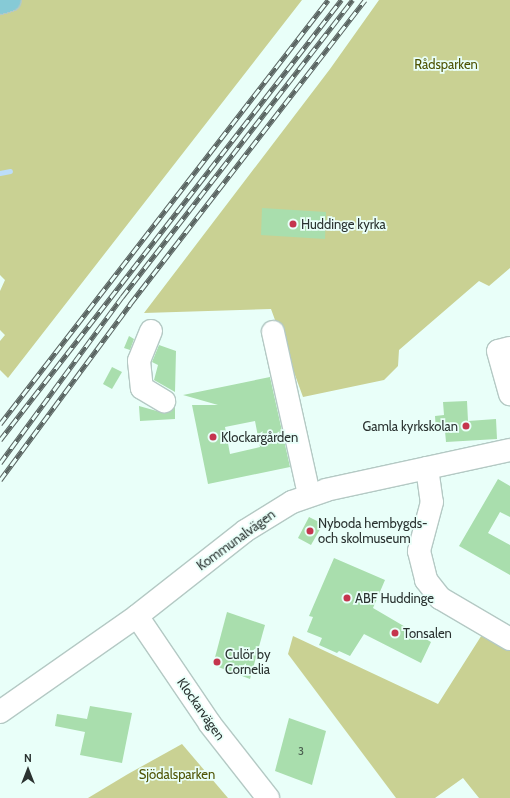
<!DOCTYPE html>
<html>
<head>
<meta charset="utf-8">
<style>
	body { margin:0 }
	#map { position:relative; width:510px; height:798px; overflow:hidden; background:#e9fff9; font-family:Cabin,sans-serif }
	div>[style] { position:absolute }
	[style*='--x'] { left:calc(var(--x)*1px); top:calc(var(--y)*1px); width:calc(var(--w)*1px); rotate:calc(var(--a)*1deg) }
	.green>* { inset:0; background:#c9d193 }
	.stream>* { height:4.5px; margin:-2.25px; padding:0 2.25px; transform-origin:2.25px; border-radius:2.25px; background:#bcddf9 }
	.building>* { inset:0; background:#a9dead }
	.roads { filter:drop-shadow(1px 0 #b4c9c4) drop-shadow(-1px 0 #b4c9c4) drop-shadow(0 1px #b4c9c4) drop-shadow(0 -1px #b4c9c4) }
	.minor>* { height:22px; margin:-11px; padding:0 11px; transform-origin:11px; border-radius:11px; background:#fff }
	.major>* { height:22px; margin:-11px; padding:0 11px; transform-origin:11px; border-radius:11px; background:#86cad6 }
	.rail>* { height:4.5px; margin-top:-2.25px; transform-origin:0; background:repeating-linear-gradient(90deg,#e9fff9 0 9px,#596461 0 18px); box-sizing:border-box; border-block:1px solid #596461 }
	.dots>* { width:11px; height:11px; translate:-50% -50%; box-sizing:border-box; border:2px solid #e9fff9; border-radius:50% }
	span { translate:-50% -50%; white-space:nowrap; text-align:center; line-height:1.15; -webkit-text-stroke:3.5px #e9fff9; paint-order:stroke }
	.number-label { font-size:11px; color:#4a5d4f }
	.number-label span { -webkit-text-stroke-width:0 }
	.park-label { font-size:13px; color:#4e5303 }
	.poi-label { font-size:13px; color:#2a3230 }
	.left { translate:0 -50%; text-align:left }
	.right { translate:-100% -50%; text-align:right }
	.street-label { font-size:13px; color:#2a3230 }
	.north { position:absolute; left:8px; top:750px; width:40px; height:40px; -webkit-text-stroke:3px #e9fff9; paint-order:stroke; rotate:0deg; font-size:11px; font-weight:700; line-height:16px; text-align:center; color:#2a3230 }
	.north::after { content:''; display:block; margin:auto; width:14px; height:18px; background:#2a3230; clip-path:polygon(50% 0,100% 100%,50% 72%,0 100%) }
</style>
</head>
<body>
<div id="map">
	<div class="green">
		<i style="clip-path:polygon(0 0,302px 0,8px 378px,0 370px,0 341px,5px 335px,0 330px,0 291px,5px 280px,0 275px)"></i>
		<i style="clip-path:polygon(379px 0,510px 0,510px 268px,489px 286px,479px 281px,399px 350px,398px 366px,384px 380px,303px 397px,271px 309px,144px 313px,330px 69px)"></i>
		<i style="clip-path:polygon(485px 630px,510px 645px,510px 798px,479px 798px,463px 778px,435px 798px,396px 798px,288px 654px,293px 636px,438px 704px)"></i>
		<i style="clip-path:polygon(182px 744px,228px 798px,88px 798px,128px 774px)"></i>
	</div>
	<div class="stream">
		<i style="--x:0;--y:173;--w:10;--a:-11"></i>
	</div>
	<div class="building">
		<i style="clip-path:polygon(262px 208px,326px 212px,325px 239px,261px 235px)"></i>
		<i style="clip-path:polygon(129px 336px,134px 339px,130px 350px,124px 348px)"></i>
		<i style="clip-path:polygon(159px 345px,176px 351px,175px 392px,154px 380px,158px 365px,152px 362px)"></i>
		<i style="clip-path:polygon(112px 367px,122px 372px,112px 389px,103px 384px)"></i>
		<i style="clip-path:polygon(evenodd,270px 377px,290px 467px,208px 484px,192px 405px,218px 405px,183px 395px,270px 377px,255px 421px,260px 447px,230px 454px,225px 427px,255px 421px)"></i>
		<i style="clip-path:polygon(467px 401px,468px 421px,496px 419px,497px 439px,446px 442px,445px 431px,436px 432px,435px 416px,444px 415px,443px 402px)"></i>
		<i style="clip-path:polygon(139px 406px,164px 413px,175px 406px,175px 419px,140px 421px)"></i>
		<i style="clip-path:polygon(498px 479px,510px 486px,510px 517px,500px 512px,488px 533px,510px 545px,510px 575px,459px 546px)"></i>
		<i style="clip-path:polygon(309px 517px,323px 524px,311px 545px,298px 538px)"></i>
		<i style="clip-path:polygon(334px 558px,385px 580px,373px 608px,431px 642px,421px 663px,364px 634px,350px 656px,339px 651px,337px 653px,319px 645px,322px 638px,307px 632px,313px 617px,309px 616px)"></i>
		<i style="clip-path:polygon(227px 612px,265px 625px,250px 679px,213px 665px)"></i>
		<i style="clip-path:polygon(90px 706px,132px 713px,122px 763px,80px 755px,85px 732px,55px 726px,57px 714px,87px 719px)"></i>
		<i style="clip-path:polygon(289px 718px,326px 731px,312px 785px,275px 771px)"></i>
	</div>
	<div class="roads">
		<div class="minor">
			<i style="--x:151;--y:331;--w:32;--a:112"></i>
			<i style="--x:139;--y:361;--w:27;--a:84"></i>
			<i style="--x:142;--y:388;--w:26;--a:31"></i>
			<i style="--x:273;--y:332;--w:166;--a:77.5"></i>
			<i style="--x:510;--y:348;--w:12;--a:166"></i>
			<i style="--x:498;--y:351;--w:45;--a:74.4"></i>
			<i style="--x:427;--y:468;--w:34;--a:82"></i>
			<i style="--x:432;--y:502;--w:51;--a:104.9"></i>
			<i style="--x:419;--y:551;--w:30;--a:76"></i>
			<i style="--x:426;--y:580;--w:23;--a:52"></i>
			<i style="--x:440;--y:598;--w:81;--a:30.4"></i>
			<i style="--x:137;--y:616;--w:130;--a:55.9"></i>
			<i style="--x:210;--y:724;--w:94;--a:51.9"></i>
			<i style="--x:0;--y:712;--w:167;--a:-35"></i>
			<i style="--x:137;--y:616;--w:137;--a:-38.2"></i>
			<i style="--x:245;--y:531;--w:55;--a:-31.7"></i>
			<i style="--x:292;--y:502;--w:36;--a:-19"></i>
			<i style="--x:326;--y:490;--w:188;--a:-12.3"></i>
		</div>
		<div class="major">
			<i style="--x:0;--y:3;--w:10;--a:-17"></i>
		</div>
	</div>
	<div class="rail">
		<i style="--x:0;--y:424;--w:536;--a:-52.28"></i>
		<i style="--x:0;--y:440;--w:557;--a:-52.22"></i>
		<i style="--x:0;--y:463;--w:206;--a:-53.7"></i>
		<i style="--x:122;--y:297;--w:376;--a:-52.2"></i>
		<i style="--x:0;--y:480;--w:219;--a:-53.5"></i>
		<i style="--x:130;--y:304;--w:384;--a:-52.3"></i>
	</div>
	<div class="dots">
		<i style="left:293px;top:224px;background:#c5354e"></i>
		<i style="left:466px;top:426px;background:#c5354e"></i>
		<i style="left:213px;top:437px;background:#c5354e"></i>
		<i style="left:310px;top:531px;background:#c5354e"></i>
		<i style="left:347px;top:598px;background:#c5354e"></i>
		<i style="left:395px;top:633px;background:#c5354e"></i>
		<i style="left:217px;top:662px;background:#c5354e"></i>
	</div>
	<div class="number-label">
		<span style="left:301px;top:751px">3</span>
	</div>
	<div class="park-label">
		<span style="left:446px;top:64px">Rådsparken</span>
		<span style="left:177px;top:774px">Sjödalsparken</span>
	</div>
	<div class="poi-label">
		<span class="left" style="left:301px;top:224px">Huddinge kyrka</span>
		<span class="right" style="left:458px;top:426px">Gamla kyrkskolan</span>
		<span class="left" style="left:221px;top:437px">Klockargården</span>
		<span class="left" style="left:318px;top:531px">Nyboda hembygds-<br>och skolmuseum</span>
		<span class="left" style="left:355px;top:598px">ABF Huddinge</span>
		<span class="left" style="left:403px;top:633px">Tonsalen</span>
		<span class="left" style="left:225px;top:662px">Culör by<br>Cornelia</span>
	</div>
	<div class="street-label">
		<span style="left:236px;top:540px;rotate:-36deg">Kommunalvägen</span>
		<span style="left:201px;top:709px;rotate:55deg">Klockarvägen</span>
	</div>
	<div class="north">N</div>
</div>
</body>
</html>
